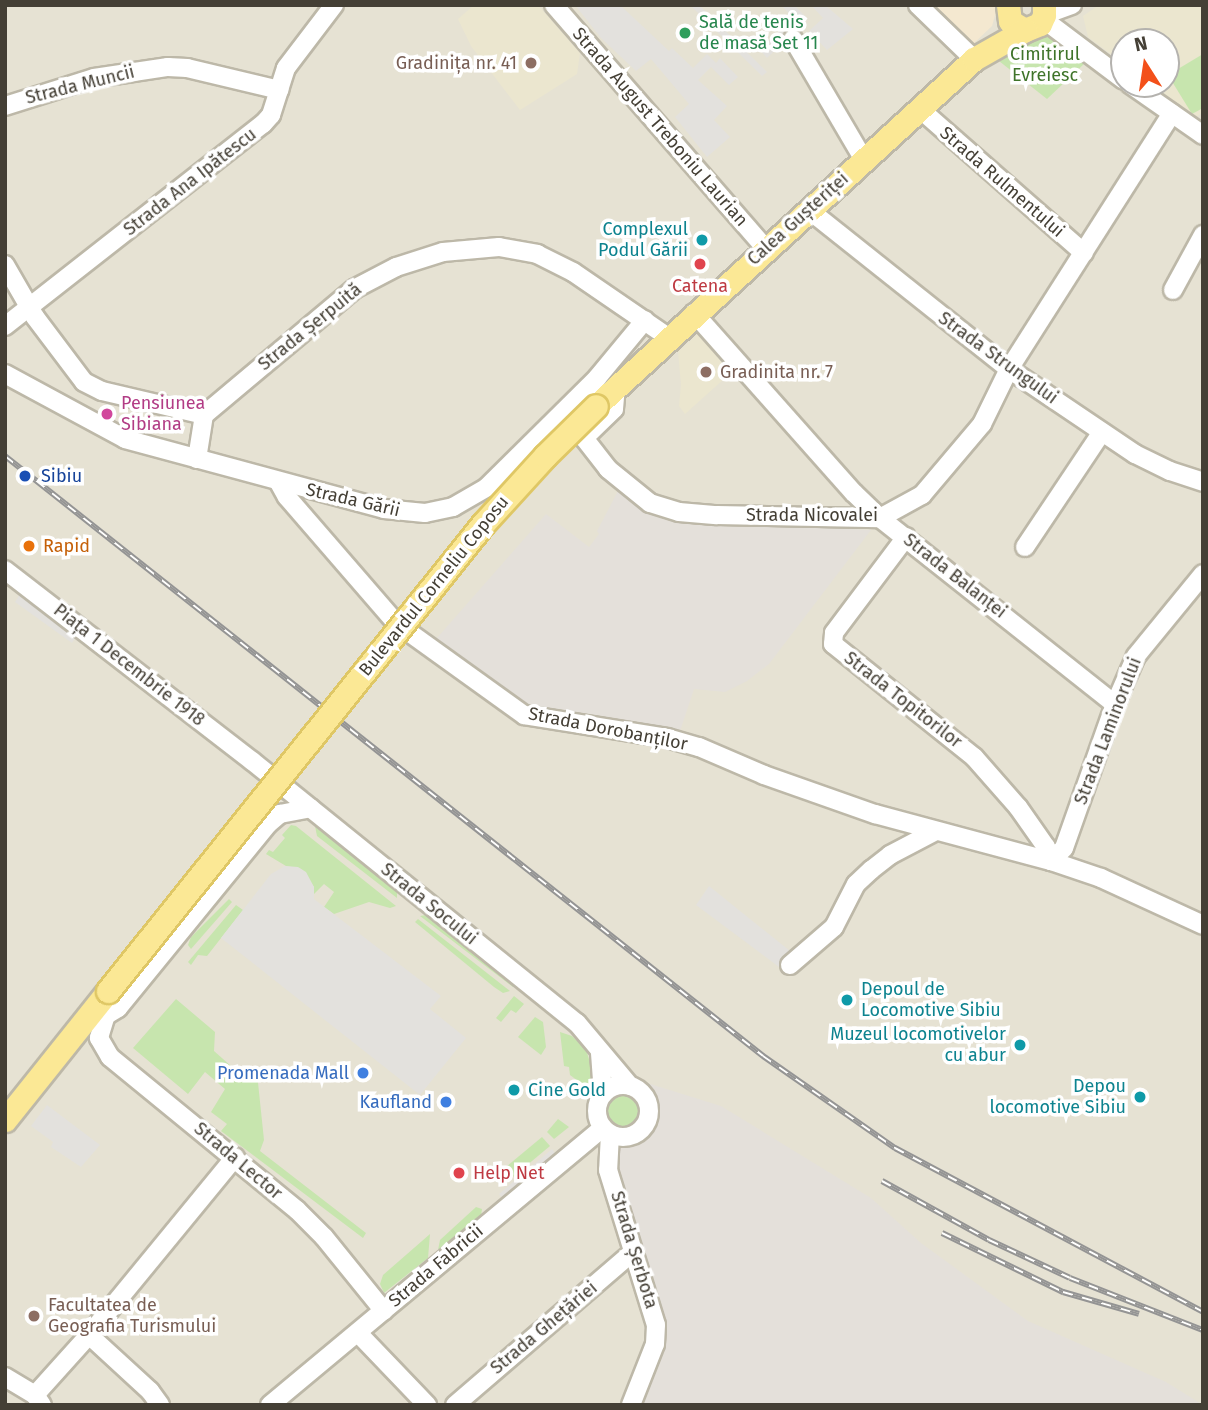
<!DOCTYPE html>
<html>
<head>
<meta charset="utf-8">
<style>
	body { margin:0 }
	#map { position:relative; width:1208px; height:1410px; overflow:hidden; background:#f2efe5; font-family:"Fira Sans",sans-serif }
	div>[style] { position:absolute }
	[style*='--x'] { left:calc(var(--x)*1px); top:calc(var(--y)*1px); width:calc(var(--w)*1px); rotate:calc(var(--a)*1deg) }
	.residential>* { inset:0; background:#e6e2d3 }
	.commercial>* { inset:0; background:#f4e8d0 }
	.industrial>* { inset:0; background:#e4e0da }
	.education>* { inset:0; background:#ebe6cf }
	.green>* { inset:0; background:#c7e5ae }
	.round { border-radius:50% }
	.parking>* { inset:0; background:#e3e1dd }
	.roads { filter:drop-shadow(2px 0 #bdb8a8) drop-shadow(-2px 0 #bdb8a8) drop-shadow(0 2px #bdb8a8) drop-shadow(0 -2px #bdb8a8) }
	.minor>* { height:18px; margin:-9px; padding:0 9px; transform-origin:9px; border-radius:9px; background:#fff }
	.minor>.ring { margin:-9px; padding:0; box-sizing:content-box; background:none; border:18px solid #fff; border-radius:50% }
	.major>* { height:23px; margin:-11.5px; padding:0 11.5px; transform-origin:11.5px; border-radius:11.5px; background:#fbe895 }
	.rail>* { height:6px; margin-top:-3px; transform-origin:0; background:repeating-linear-gradient(90deg,#fff 0 10px,#949494 0 20px); box-sizing:border-box; border-block:2px solid #949494 }
	.bridges { filter:drop-shadow(2px 0 #dfc765) drop-shadow(-2px 0 #dfc765) drop-shadow(0 2px #dfc765) drop-shadow(0 -2px #dfc765) }
	.major-bridge>* { height:23px; margin:-11.5px; padding:0 11.5px; transform-origin:11.5px; border-radius:11.5px; background:#fbe895 }
	.dots>* { width:19px; height:19px; translate:-50% -50%; box-sizing:border-box; border:4px solid #fff; border-radius:50% }
	span { translate:-50% -50%; white-space:nowrap; text-align:center; line-height:1.15; -webkit-text-stroke:7px #fff; paint-order:stroke }
	.leisure-label { font-size:18px; color:#27864d }
	.left { translate:0 -50%; text-align:left }
	.park-label { font-size:18px; color:#3f742a }
	.education-label { font-size:18px; color:#785e54 }
	.right { translate:-100% -50%; text-align:right }
	.street-label { font-size:18px; color:#443f35 }
	.culture-label { font-size:18px; color:#0d838f }
	.health-label { font-size:18px; color:#be3a42 }
	.hotel-label { font-size:18px; color:#b23c85 }
	.transit-label { font-size:18px; color:#164399 }
	.food-label { font-size:18px; color:#c56008 }
	.shop-label { font-size:18px; color:#366cbe }
	.frame { position:absolute; inset:0; border:7px solid #443f35; pointer-events:none }
	.north { position:absolute; left:1110px; top:28px; width:70px; height:70px; box-sizing:border-box; background:#fff; border:2px solid #b4b2ae; border-radius:50%; rotate:348deg; font-size:19px; font-weight:700; line-height:28px; text-align:center; color:#443f35 }
	.north::after { content:''; display:block; margin:auto; width:24px; height:32px; background:#f3501a; clip-path:polygon(50% 0,100% 100%,50% 72%,0 100%) }
</style>
</head>
<body>
<div id="map">
	<div class="residential">
		<i style="clip-path:polygon(evenodd,5px 5px,1203px 5px,1203px 1405px,5px 1405px,5px 5px,1124px 42px,1166px 42px,1166px 84px,1124px 84px,1124px 42px)"></i>
	</div>
	<div class="commercial">
		<i style="clip-path:polygon(927px 5px,998px 5px,992px 26px,971px 46px)"></i>
	</div>
	<div class="industrial">
		<i style="clip-path:polygon(618px 491px,658px 515px,684px 521px,871px 530px,769px 664px,747px 681px,725px 692px,694px 689px,679px 734px,530px 714px,436px 639px,546px 514px,589px 547px,599px 534px,597px 531px)"></i>
		<i style="clip-path:polygon(647px 1083px,721px 1106px,871px 1198px,921px 1243px,1028px 1321px,1166px 1382px,1203px 1405px,631px 1405px,655px 1345px,608px 1151px,638px 1144px,647px 1139px,655px 1126px,658px 1104px)"></i>
	</div>
	<div class="education">
		<i style="clip-path:polygon(474px 5px,538px 5px,580px 53px,577px 74px,520px 110px,471px 46px,458px 19px)"></i>
		<i style="clip-path:polygon(1099px 5px,1203px 5px,1203px 112px,1195px 118px,1152px 84px,1166px 84px,1166px 42px,1124px 42px,1124px 64px,1088px 37px,1083px 16px)"></i>
		<i style="clip-path:polygon(700px 332px,734px 370px,685px 414px,679px 406px,681px 384px,678px 352px)"></i>
	</div>
	<div class="green">
		<i style="clip-path:polygon(1045px 33px,1085px 63px,1047px 99px,999px 61px)"></i>
		<i style="clip-path:polygon(1203px 54px,1203px 108px,1192px 114px,1168px 75px)"></i>
		<i style="clip-path:polygon(291px 825px,296px 826px,396px 906px,390px 908px,369px 902px,334px 914px,324px 907px,334px 892px,324px 884px,313px 895px,314px 887px,301px 869px,286px 866px,266px 854px,269px 850px,273px 852px,285px 838px,282px 835px)"></i>
		<i style="clip-path:polygon(315px 826px,397px 891px,397px 898px,317px 836px)"></i>
		<i style="clip-path:polygon(229px 899px,232px 902px,191px 949px,188px 945px,191px 937px)"></i>
		<i style="clip-path:polygon(236px 905px,243px 910px,207px 956px,198px 955px,191px 965px,188px 962px)"></i>
		<i style="clip-path:polygon(426px 915px,513px 983px,513px 987px,420px 916px)"></i>
		<i style="clip-path:polygon(418px 919px,510px 991px,503px 993px,494px 987px,415px 922px)"></i>
		<i style="clip-path:polygon(514px 996px,524px 1004px,516px 1013px,511px 1010px,501px 1022px,496px 1018px)"></i>
		<i style="clip-path:polygon(176px 999px,215px 1032px,214px 1051px,240px 1074px,250px 1071px,257px 1073px,264px 1140px,260px 1151px,366px 1233px,363px 1238px,221px 1131px,227px 1124px,211px 1112px,225px 1089px,205px 1072px,188px 1094px,133px 1048px)"></i>
		<i style="clip-path:polygon(535px 1017px,543px 1022px,546px 1047px,541px 1055px,518px 1037px)"></i>
		<i style="clip-path:polygon(560px 1032px,572px 1036px,586px 1049px,594px 1076px,590px 1090px,570px 1075px,569px 1067px,564px 1066px)"></i>
		<i class="round" style="left:607px;top:1094px;width:34px;height:34px"></i>
		<i style="clip-path:polygon(558px 1119px,569px 1127px,554px 1139px,547px 1132px)"></i>
		<i style="clip-path:polygon(542px 1137px,550px 1146px,508px 1181px,500px 1172px)"></i>
		<i style="clip-path:polygon(476px 1207px,482px 1209px,481px 1216px,438px 1250px,440px 1240px)"></i>
		<i style="clip-path:polygon(430px 1234px,428px 1258px,384px 1293px,380px 1284px,383px 1275px)"></i>
	</div>
	<div class="parking">
		<i style="clip-path:polygon(575px 5px,620px 5px,669px 51px,672px 48px,693px 68px,707px 54px,716px 63px,720px 58px,738px 77px,729px 85px,711px 67px,698px 80px,727px 106px,714px 120px,730px 137px,707px 157px,675px 117px,689px 104px,651px 59px,636px 71px,601px 38px)"></i>
		<i style="clip-path:polygon(690px 5px,699px 5px,767px 72px,762px 76px)"></i>
		<i style="clip-path:polygon(781px 5px,794px 5px,806px 17px,799px 24px)"></i>
		<i style="clip-path:polygon(811px 5px,825px 5px,853px 29px,827px 50px,809px 31px,823px 18px)"></i>
		<i style="clip-path:polygon(792px 19px,800px 27px,767px 58px,760px 50px)"></i>
		<i style="clip-path:polygon(20px 594px,77px 635px,72px 643px,15px 602px)"></i>
		<i style="clip-path:polygon(285px 866px,298px 867px,306px 872px,314px 887px,314px 899px,441px 996px,430px 1009px,466px 1038px,420px 1095px,221px 938px,271px 874px)"></i>
		<i style="clip-path:polygon(709px 886px,795px 955px,783px 970px,696px 905px)"></i>
		<i style="clip-path:polygon(47px 1105px,100px 1145px,81px 1167px,51px 1147px,53px 1142px,31px 1126px)"></i>
		<i style="clip-path:polygon(552px 1149px,558px 1157px,506px 1202px,499px 1194px)"></i>
	</div>
	<div class="roads">
		<div class="minor">
			<i style="--x:554;--y:5;--w:323;--a:49"></i>
			<i style="--x:918;--y:5;--w:78;--a:44"></i>
			<i style="--x:1044;--y:15;--w:30;--a:-20"></i>
			<i style="--x:1043;--y:19;--w:101;--a:37"></i>
			<i style="--x:793;--y:39;--w:140;--a:59.6"></i>
			<i style="--x:1130;--y:84;--w:89;--a:34.9"></i>
			<i style="--x:5;--y:106;--w:93;--a:-17.5"></i>
			<i style="--x:94;--y:78;--w:75;--a:-8.5"></i>
			<i style="--x:168;--y:67;--w:19;--a:3"></i>
			<i style="--x:187;--y:68;--w:95;--a:13.4"></i>
			<i style="--x:920;--y:109;--w:218;--a:41.3"></i>
			<i style="--x:809;--y:210;--w:256;--a:38.5"></i>
			<i style="--x:1009;--y:369;--w:152;--a:34"></i>
			<i style="--x:1135;--y:454;--w:39;--a:26"></i>
			<i style="--x:1170;--y:471;--w:35;--a:18"></i>
			<i style="--x:5;--y:265;--w:60;--a:60"></i>
			<i style="--x:35;--y:317;--w:81;--a:53"></i>
			<i style="--x:84;--y:382;--w:20;--a:27"></i>
			<i style="--x:102;--y:391;--w:105;--a:13.2"></i>
			<i style="--x:1173;--y:290;--w:63;--a:-61.4"></i>
			<i style="--x:694;--y:313;--w:241;--a:48.4"></i>
			<i style="--x:854;--y:493;--w:36;--a:44"></i>
			<i style="--x:880;--y:518;--w:300;--a:38.4"></i>
			<i style="--x:5;--y:326;--w:328;--a:-38.1"></i>
			<i style="--x:263;--y:124;--w:12;--a:-48"></i>
			<i style="--x:271;--y:115;--w:49;--a:-72.3"></i>
			<i style="--x:286;--y:68;--w:79;--a:-52.7"></i>
			<i style="--x:5;--y:374;--w:136;--a:28.4"></i>
			<i style="--x:125;--y:439;--w:268;--a:15.1"></i>
			<i style="--x:384;--y:509;--w:41;--a:5.6"></i>
			<i style="--x:425;--y:513;--w:29;--a:-12"></i>
			<i style="--x:453;--y:507;--w:39;--a:-30"></i>
			<i style="--x:487;--y:487;--w:155;--a:-44.7"></i>
			<i style="--x:597;--y:378;--w:75;--a:-50.4"></i>
			<i style="--x:616;--y:386;--w:23;--a:95"></i>
			<i style="--x:614;--y:409;--w:42;--a:136"></i>
			<i style="--x:584;--y:438;--w:39;--a:52"></i>
			<i style="--x:608;--y:469;--w:54;--a:39"></i>
			<i style="--x:650;--y:503;--w:30;--a:17"></i>
			<i style="--x:679;--y:512;--w:38;--a:5"></i>
			<i style="--x:717;--y:515;--w:163;--a:1.1"></i>
			<i style="--x:880;--y:518;--w:48;--a:-28.7"></i>
			<i style="--x:922;--y:495;--w:93;--a:-49.8"></i>
			<i style="--x:982;--y:424;--w:61;--a:-63.9"></i>
			<i style="--x:1009;--y:369;--w:303;--a:-57.5"></i>
			<i style="--x:204;--y:415;--w:196;--a:-40"></i>
			<i style="--x:354;--y:289;--w:47;--a:-27.6"></i>
			<i style="--x:396;--y:267;--w:49;--a:-17.7"></i>
			<i style="--x:443;--y:252;--w:56;--a:-5.1"></i>
			<i style="--x:499;--y:247;--w:39;--a:10"></i>
			<i style="--x:537;--y:254;--w:40;--a:26.6"></i>
			<i style="--x:573;--y:272;--w:115;--a:34.4"></i>
			<i style="--x:197;--y:459;--w:45;--a:-81"></i>
			<i style="--x:278;--y:481;--w:18;--a:61"></i>
			<i style="--x:287;--y:497;--w:167;--a:49.1"></i>
			<i style="--x:396;--y:623;--w:158;--a:35.7"></i>
			<i style="--x:524;--y:715;--w:145;--a:9.1"></i>
			<i style="--x:667;--y:738;--w:33;--a:16"></i>
			<i style="--x:699;--y:747;--w:71;--a:23.3"></i>
			<i style="--x:764;--y:775;--w:118;--a:19.4"></i>
			<i style="--x:875;--y:814;--w:182;--a:15"></i>
			<i style="--x:1051;--y:861;--w:53;--a:18.8"></i>
			<i style="--x:1101;--y:878;--w:112;--a:24.7"></i>
			<i style="--x:906;--y:537;--w:120;--a:126.9"></i>
			<i style="--x:834;--y:633;--w:11;--a:95"></i>
			<i style="--x:833;--y:644;--w:181;--a:38.7"></i>
			<i style="--x:974;--y:757;--w:67;--a:48.7"></i>
			<i style="--x:1018;--y:807;--w:49;--a:55"></i>
			<i style="--x:1046;--y:847;--w:15;--a:70"></i>
			<i style="--x:1025;--y:547;--w:138;--a:-56.2"></i>
			<i style="--x:5;--y:570;--w:312;--a:37.7"></i>
			<i style="--x:252;--y:761;--w:417;--a:38.9"></i>
			<i style="--x:577;--y:1023;--w:82;--a:49.9"></i>
			<i style="--x:1051;--y:861;--w:18;--a:-45"></i>
			<i style="--x:1064;--y:848;--w:153;--a:-70.5"></i>
			<i style="--x:1115;--y:704;--w:52;--a:-66.4"></i>
			<i style="--x:1136;--y:656;--w:106;--a:-50.7"></i>
			<i style="--x:790;--y:965;--w:58;--a:-40.8"></i>
			<i style="--x:834;--y:927;--w:48;--a:-62.9"></i>
			<i style="--x:856;--y:884;--w:21;--a:-43"></i>
			<i style="--x:871;--y:870;--w:24;--a:-38"></i>
			<i style="--x:890;--y:855;--w:50;--a:-27.6"></i>
			<i style="--x:105;--y:1018;--w:21;--a:107"></i>
			<i style="--x:99;--y:1038;--w:22;--a:60"></i>
			<i style="--x:110;--y:1057;--w:242;--a:39.3"></i>
			<i style="--x:297;--y:1210;--w:38;--a:45"></i>
			<i style="--x:324;--y:1237;--w:95;--a:51"></i>
			<i style="--x:95;--y:1022;--w:27;--a:-31"></i>
			<i style="--x:118;--y:1008;--w:237;--a:-50.8"></i>
			<i style="--x:268;--y:824;--w:16;--a:-40"></i>
			<i style="--x:280;--y:814;--w:31;--a:-11"></i>
			<i style="--x:600;--y:1053;--w:41;--a:85.8"></i>
			<i class="ring" style="left:597px;top:1085px;width:34px;height:34px"></i>
			<i style="--x:610;--y:1134;--w:36;--a:93"></i>
			<i style="--x:608;--y:1170;--w:162;--a:72.8"></i>
			<i style="--x:656;--y:1325;--w:19;--a:93"></i>
			<i style="--x:655;--y:1344;--w:66;--a:111.5"></i>
			<i style="--x:358;--y:1333;--w:100;--a:46.2"></i>
			<i style="--x:89;--y:1335;--w:83;--a:42.6"></i>
			<i style="--x:150;--y:1391;--w:17;--a:54"></i>
			<i style="--x:5;--y:1377;--w:35;--a:31"></i>
			<i style="--x:35;--y:1395;--w:12;--a:55"></i>
			<i style="--x:35;--y:1395;--w:81;--a:-48"></i>
			<i style="--x:89;--y:1335;--w:230;--a:-50.6"></i>
			<i style="--x:270;--y:1405;--w:433;--a:-39.8"></i>
			<i style="--x:455;--y:1405;--w:235;--a:-40.7"></i>
		</div>
		<div class="major">
			<i style="--x:1008;--y:5;--w:16;--a:83"></i>
			<i style="--x:1010;--y:21;--w:17;--a:31"></i>
			<i style="--x:1025;--y:30;--w:16;--a:-22"></i>
			<i style="--x:1040;--y:24;--w:10;--a:-66"></i>
			<i style="--x:1044;--y:15;--w:10;--a:-90"></i>
			<i style="--x:596;--y:406;--w:513;--a:-42.55"></i>
			<i style="--x:974;--y:59;--w:59;--a:-29.6"></i>
			<i style="--x:5;--y:1120;--w:165;--a:-51.4"></i>
		</div>
	</div>
	<div class="rail">
		<i style="--x:5;--y:456;--w:967;--a:38.36"></i>
		<i style="--x:763;--y:1056;--w:161;--a:34.9"></i>
		<i style="--x:895;--y:1148;--w:349;--a:28"></i>
		<i style="--x:882;--y:1181;--w:122;--a:28.9"></i>
		<i style="--x:989;--y:1240;--w:89;--a:25.1"></i>
		<i style="--x:1070;--y:1278;--w:143;--a:21.4"></i>
		<i style="--x:942;--y:1233;--w:135;--a:26"></i>
		<i style="--x:1063;--y:1292;--w:79;--a:16.1"></i>
	</div>
	<div class="bridges">
		<div class="major-bridge">
			<i style="--x:108;--y:991;--w:599;--a:-51.24"></i>
			<i style="--x:483;--y:524;--w:92;--a:-47.6"></i>
			<i style="--x:545;--y:456;--w:71;--a:-44.4"></i>
		</div>
	</div>
	<div class="dots">
		<i style="left:685px;top:33px;background:#2e9e5b"></i>
		<i style="left:531px;top:63px;background:#8d6e63"></i>
		<i style="left:702px;top:240px;background:#0f9aa8"></i>
		<i style="left:700px;top:264px;background:#e0444e"></i>
		<i style="left:706px;top:372px;background:#8d6e63"></i>
		<i style="left:107px;top:414px;background:#d1479c"></i>
		<i style="left:25px;top:476px;background:#1a4fb4"></i>
		<i style="left:29px;top:546px;background:#e8710a"></i>
		<i style="left:847px;top:1000px;background:#0f9aa8"></i>
		<i style="left:1020px;top:1045px;background:#0f9aa8"></i>
		<i style="left:363px;top:1073px;background:#3f7fe0"></i>
		<i style="left:514px;top:1090px;background:#0f9aa8"></i>
		<i style="left:1140px;top:1097px;background:#0f9aa8"></i>
		<i style="left:446px;top:1102px;background:#3f7fe0"></i>
		<i style="left:459px;top:1173px;background:#e0444e"></i>
		<i style="left:34px;top:1316px;background:#8d6e63"></i>
	</div>
	<div class="leisure-label">
		<span class="left" style="left:699px;top:33px">Sală de tenis<br>de masă Set 11</span>
	</div>
	<div class="park-label">
		<span style="left:1045px;top:65px">Cimitirul<br>Evreiesc</span>
	</div>
	<div class="education-label">
		<span class="right" style="left:517px;top:63px">Gradinița nr. 41</span>
		<span class="left" style="left:720px;top:372px">Gradinita nr. 7</span>
		<span class="left" style="left:48px;top:1316px">Facultatea de<br>Geografia Turismului</span>
	</div>
	<div class="street-label">
		<span style="left:80px;top:85px;rotate:-14deg">Strada Muncii</span>
		<span style="left:660px;top:127px;rotate:49deg">Strada August Treboniu Laurian</span>
		<span style="left:190px;top:182px;rotate:-38deg">Strada Ana Ipătescu</span>
		<span style="left:1002px;top:182px;rotate:41deg">Strada Rulmentului</span>
		<span style="left:798px;top:219px;rotate:-42deg">Calea Gușteriței</span>
		<span style="left:310px;top:327px;rotate:-39deg">Strada Șerpuită</span>
		<span style="left:998px;top:358px;rotate:36deg">Strada Strungului</span>
		<span style="left:353px;top:500px;rotate:13deg">Strada Gării</span>
		<span style="left:812px;top:515px">Strada Nicovalei</span>
		<span style="left:955px;top:576px;rotate:38deg">Strada Balanței</span>
		<span style="left:434px;top:586px;rotate:-51deg">Bulevardul Corneliu Coposu</span>
		<span style="left:129px;top:665px;rotate:38deg">Piața 1 Decembrie 1918</span>
		<span style="left:903px;top:700px;rotate:38deg">Strada Topitorilor</span>
		<span style="left:608px;top:729px;rotate:11deg">Strada Dorobanților</span>
		<span style="left:1108px;top:731px;rotate:-69deg">Strada Laminorului</span>
		<span style="left:429px;top:904px;rotate:39deg">Strada Socului</span>
		<span style="left:238px;top:1161px;rotate:40deg">Strada Lector</span>
		<span style="left:634px;top:1250px;rotate:73deg">Strada Șerbota</span>
		<span style="left:436px;top:1266px;rotate:-40deg">Strada Fabricii</span>
		<span style="left:544px;top:1328px;rotate:-40deg">Strada Ghețăriei</span>
	</div>
	<div class="culture-label">
		<span class="right" style="left:688px;top:240px">Complexul<br>Podul Gării</span>
		<span class="left" style="left:861px;top:1000px">Depoul de<br>Locomotive Sibiu</span>
		<span class="right" style="left:1006px;top:1045px">Muzeul locomotivelor<br>cu abur</span>
		<span class="right" style="left:1126px;top:1097px">Depou<br>locomotive Sibiu</span>
		<span class="left" style="left:528px;top:1090px">Cine Gold</span>
	</div>
	<div class="health-label">
		<span style="left:700px;top:286px">Catena</span>
		<span class="left" style="left:473px;top:1173px">Help Net</span>
	</div>
	<div class="hotel-label">
		<span class="left" style="left:121px;top:414px">Pensiunea<br>Sibiana</span>
	</div>
	<div class="transit-label">
		<span class="left" style="left:41px;top:476px">Sibiu</span>
	</div>
	<div class="food-label">
		<span class="left" style="left:43px;top:546px">Rapid</span>
	</div>
	<div class="shop-label">
		<span class="right" style="left:349px;top:1073px">Promenada Mall</span>
		<span class="right" style="left:432px;top:1102px">Kaufland</span>
	</div>
	<div class="frame"></div>
	<div class="north">N</div>
</div>
</body>
</html>
